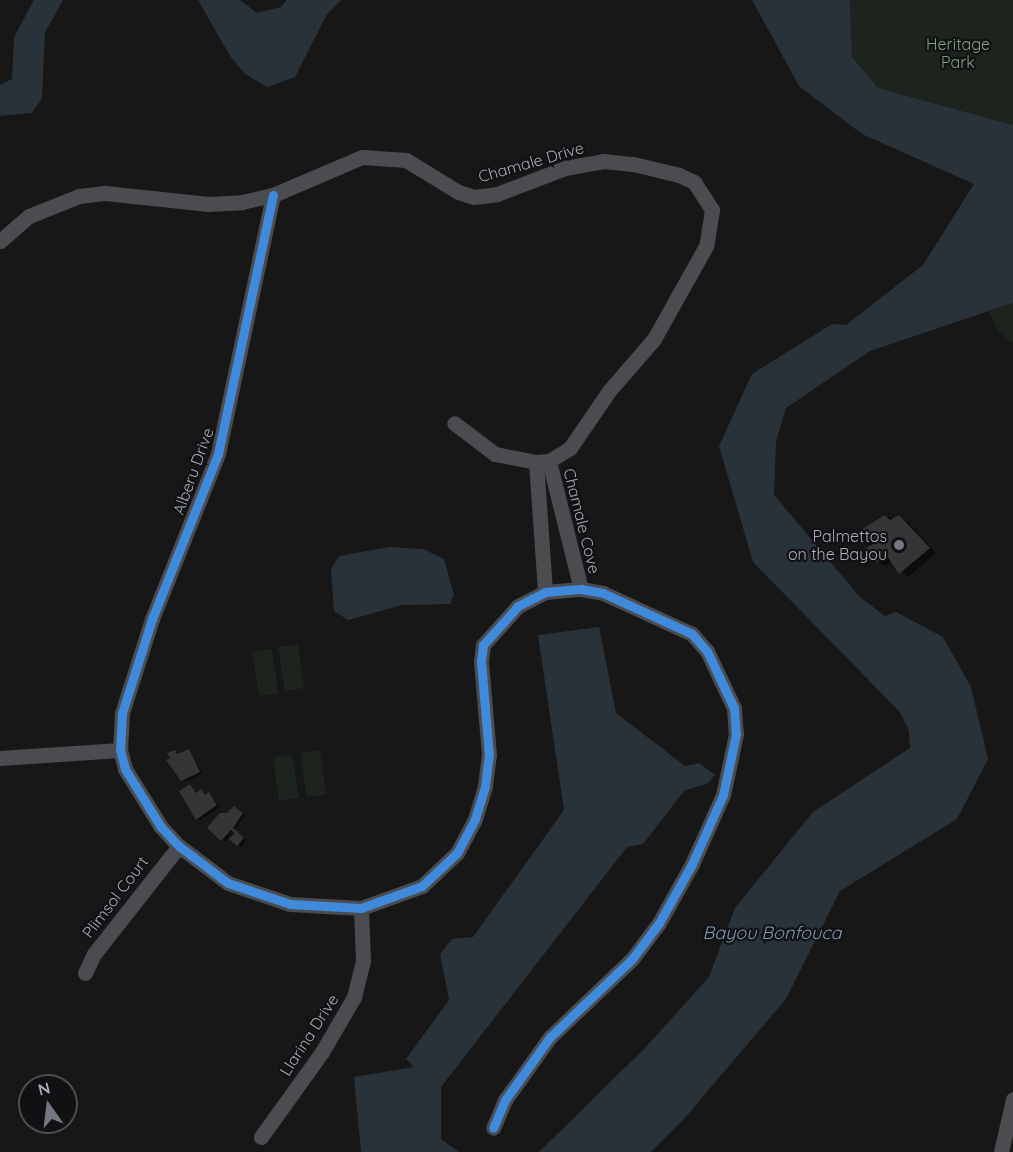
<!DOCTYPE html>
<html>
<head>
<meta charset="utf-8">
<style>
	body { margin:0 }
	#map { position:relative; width:1013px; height:1152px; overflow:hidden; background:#171717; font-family:Quicksand,sans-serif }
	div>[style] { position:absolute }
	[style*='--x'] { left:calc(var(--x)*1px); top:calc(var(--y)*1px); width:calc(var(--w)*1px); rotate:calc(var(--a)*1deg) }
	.green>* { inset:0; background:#1d241e }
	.water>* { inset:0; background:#2a3239 }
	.shadow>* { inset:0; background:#0007 }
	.building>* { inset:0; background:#353536 }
	.minor>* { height:15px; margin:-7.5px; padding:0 7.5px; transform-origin:7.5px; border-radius:7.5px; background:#4b4c50 }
	.cycleway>* { height:9px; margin:-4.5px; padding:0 4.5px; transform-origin:4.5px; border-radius:4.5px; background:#408adc }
	.dots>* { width:16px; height:16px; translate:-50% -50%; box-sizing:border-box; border:3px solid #111113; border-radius:50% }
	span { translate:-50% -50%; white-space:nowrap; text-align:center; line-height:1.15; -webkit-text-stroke:4.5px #111113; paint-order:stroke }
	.park-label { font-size:16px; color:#7fa381 }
	.street-label { font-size:16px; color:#a8adb8 }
	.poi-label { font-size:16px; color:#a8adb8 }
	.right { translate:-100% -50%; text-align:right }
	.water-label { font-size:18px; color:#7f9bb3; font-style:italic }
	.north { position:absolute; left:18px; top:1074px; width:60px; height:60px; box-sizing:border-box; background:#111113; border:2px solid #4d4f55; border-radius:50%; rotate:346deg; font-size:16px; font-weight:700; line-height:24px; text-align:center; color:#a8adb8 }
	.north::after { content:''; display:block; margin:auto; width:21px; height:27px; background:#757880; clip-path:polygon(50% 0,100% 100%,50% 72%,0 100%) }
</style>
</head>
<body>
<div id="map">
	<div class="green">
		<i style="clip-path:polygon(850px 0,1013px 0,1013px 125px,878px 88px,852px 57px)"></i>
		<i style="clip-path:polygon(1013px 303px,1013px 343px,998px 331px,989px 312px)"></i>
		<i style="clip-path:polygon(298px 644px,304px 688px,285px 691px,278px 647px)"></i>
		<i style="clip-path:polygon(272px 649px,278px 693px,259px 696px,252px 652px)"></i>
		<i style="clip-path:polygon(320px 750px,326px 794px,307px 797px,300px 753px)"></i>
		<i style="clip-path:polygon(292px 754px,299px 798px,279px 801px,273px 757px)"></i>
	</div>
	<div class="water">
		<i style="clip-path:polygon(34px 0,63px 0,45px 32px,42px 98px,32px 113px,0 116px,0 85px,12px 79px,14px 37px)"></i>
		<i style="clip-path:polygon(198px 0,240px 0,257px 13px,281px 7px,287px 0,341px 0,327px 14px,295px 77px,267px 87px,245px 74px,230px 56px)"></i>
		<i style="clip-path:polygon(752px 0,850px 0,852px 57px,878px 88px,1013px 125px,1013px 303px,870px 351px,786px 408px,776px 441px,774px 495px,860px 597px,885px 616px,896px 612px,943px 637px,971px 687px,988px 759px,957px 819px,840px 891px,786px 999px,683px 1120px,651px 1152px,539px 1152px,646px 1047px,709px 977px,735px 908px,813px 812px,910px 748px,909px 731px,900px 712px,753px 562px,719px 446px,752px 374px,832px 324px,846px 325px,923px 265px,974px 184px,862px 134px,799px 86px)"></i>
		<i style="clip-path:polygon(389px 547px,423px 549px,444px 559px,454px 595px,450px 604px,402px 605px,348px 620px,334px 611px,331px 569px,339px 556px)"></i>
		<i style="clip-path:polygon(599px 627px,616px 713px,685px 766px,699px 763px,715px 775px,708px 783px,684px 791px,643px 844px,627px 847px,441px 1087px,441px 1139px,459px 1152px,361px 1152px,354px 1077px,414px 1067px,406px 1059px,449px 1000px,440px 954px,452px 939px,473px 937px,564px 810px,538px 635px)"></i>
	</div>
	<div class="shadow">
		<i style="clip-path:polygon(885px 516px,907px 521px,936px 553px,908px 577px,892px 561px,885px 566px,877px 561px,872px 546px,863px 542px)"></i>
		<i style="clip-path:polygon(189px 750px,203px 774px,185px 782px,175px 751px,179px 755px)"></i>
		<i style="clip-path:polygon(190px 785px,198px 794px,212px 796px,220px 807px,200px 820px,197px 819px)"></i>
		<i style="clip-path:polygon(238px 810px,245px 816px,225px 842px,209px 828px)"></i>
		<i style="clip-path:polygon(237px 832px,247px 840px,241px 847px,238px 845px)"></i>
	</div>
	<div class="building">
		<i style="clip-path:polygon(885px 515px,890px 520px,899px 515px,930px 548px,899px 574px,887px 556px,876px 563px,864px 550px,874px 543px,870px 538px,862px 543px,856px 533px)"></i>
		<i style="clip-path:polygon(189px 749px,200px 772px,181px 781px,166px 760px,170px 758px,167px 753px,175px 750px,177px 754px)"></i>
		<i style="clip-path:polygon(190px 784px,196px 793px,201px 789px,205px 795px,209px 792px,217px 805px,196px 820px,179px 791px)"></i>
		<i style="clip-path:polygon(234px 806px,243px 813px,233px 828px,244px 838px,237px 846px,229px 839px,235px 833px,231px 830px,221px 841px,207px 828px,220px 813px,227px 813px)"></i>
	</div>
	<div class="minor">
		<i style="--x:273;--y:195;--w:265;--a:102"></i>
		<i style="--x:218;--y:454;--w:178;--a:111.8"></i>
		<i style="--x:152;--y:619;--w:99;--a:107.7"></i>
		<i style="--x:122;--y:713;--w:37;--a:93"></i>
		<i style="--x:120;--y:750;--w:20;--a:75"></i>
		<i style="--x:125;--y:769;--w:68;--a:58.2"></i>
		<i style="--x:161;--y:827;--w:26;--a:47"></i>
		<i style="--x:179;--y:846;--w:61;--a:37.1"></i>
		<i style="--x:228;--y:883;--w:65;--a:18.7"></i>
		<i style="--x:290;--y:904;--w:71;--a:3.2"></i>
		<i style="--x:361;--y:908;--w:65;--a:-19.8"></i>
		<i style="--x:422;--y:886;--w:48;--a:-43.3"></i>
		<i style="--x:457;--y:853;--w:38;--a:-62"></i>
		<i style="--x:475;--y:819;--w:34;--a:-73"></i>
		<i style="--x:485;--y:786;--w:31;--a:-83"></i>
		<i style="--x:489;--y:755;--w:94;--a:-94.9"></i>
		<i style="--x:481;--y:661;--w:16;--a:-83"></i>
		<i style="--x:483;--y:645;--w:52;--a:-48.1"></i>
		<i style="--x:518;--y:606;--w:30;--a:-27"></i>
		<i style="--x:545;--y:592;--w:36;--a:-5"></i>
		<i style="--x:581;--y:589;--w:22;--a:10"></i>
		<i style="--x:603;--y:593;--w:98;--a:24.7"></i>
		<i style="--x:692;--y:634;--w:23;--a:49"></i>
		<i style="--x:707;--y:651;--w:63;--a:64.7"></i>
		<i style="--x:734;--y:708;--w:26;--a:86"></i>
		<i style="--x:736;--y:734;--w:62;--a:102"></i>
		<i style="--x:723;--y:795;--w:76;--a:114.2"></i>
		<i style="--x:692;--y:864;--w:68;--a:119.2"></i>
		<i style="--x:659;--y:923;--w:45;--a:126.9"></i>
		<i style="--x:632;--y:959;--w:113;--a:136.4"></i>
		<i style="--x:550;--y:1037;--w:77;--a:125.5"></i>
		<i style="--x:505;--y:1100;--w:30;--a:113"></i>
		<i style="--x:0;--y:241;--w:38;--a:-41"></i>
		<i style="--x:29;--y:216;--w:54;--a:-21.8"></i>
		<i style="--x:79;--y:196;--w:26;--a:-7"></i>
		<i style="--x:105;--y:193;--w:104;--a:6.1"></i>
		<i style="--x:208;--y:204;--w:34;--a:-3"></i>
		<i style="--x:242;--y:202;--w:32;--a:-13"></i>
		<i style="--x:273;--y:195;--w:97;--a:-23.1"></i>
		<i style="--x:362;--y:157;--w:44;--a:3.9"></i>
		<i style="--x:406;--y:160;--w:61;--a:31.6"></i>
		<i style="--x:458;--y:192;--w:17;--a:17"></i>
		<i style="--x:474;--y:197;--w:23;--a:-7"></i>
		<i style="--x:497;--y:194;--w:73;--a:-20.9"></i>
		<i style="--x:565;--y:168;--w:39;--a:-10"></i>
		<i style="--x:603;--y:161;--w:30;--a:6"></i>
		<i style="--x:633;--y:164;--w:47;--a:13.4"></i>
		<i style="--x:679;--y:175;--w:17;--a:25"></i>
		<i style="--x:694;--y:182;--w:33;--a:57"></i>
		<i style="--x:712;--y:210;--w:36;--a:99"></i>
		<i style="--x:706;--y:246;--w:107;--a:119.2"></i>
		<i style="--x:654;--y:339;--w:69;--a:130.9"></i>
		<i style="--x:609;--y:391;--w:69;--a:124.4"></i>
		<i style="--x:570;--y:448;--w:25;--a:148"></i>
		<i style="--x:549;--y:461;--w:13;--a:176"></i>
		<i style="--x:536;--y:462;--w:42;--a:-169"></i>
		<i style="--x:495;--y:454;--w:51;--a:-142.9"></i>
		<i style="--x:549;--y:461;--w:132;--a:76"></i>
		<i style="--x:536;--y:462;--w:130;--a:86"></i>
		<i style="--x:0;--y:758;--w:120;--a:-3.8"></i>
		<i style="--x:85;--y:973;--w:21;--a:-65"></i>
		<i style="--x:94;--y:954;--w:137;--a:-51.8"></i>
		<i style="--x:261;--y:1137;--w:105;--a:-54.3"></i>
		<i style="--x:322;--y:1052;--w:64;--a:-59.8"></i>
		<i style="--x:354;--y:997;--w:37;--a:-76"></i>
		<i style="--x:363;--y:961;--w:53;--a:-92.2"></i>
		<i style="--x:1001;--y:1152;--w:54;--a:-77.2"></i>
	</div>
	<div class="cycleway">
		<i style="--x:273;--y:195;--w:265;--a:102"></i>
		<i style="--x:218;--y:454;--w:178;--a:111.8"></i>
		<i style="--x:152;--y:619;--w:99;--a:107.7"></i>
		<i style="--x:122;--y:713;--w:37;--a:93"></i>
		<i style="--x:120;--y:750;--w:20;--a:75"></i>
		<i style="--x:125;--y:769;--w:68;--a:58.2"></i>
		<i style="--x:161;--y:827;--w:26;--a:47"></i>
		<i style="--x:179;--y:846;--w:61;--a:37.1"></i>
		<i style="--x:228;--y:883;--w:65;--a:18.7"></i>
		<i style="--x:290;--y:904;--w:71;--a:3.2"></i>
		<i style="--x:361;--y:908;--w:65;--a:-19.8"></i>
		<i style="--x:422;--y:886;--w:48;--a:-43.3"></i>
		<i style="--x:457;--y:853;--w:38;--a:-62"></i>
		<i style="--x:475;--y:819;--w:34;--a:-73"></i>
		<i style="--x:485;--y:786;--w:31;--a:-83"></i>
		<i style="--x:489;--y:755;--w:94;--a:-94.9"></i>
		<i style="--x:481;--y:661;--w:16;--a:-83"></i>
		<i style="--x:483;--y:645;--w:52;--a:-48.1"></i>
		<i style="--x:518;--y:606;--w:30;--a:-27"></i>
		<i style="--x:545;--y:592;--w:36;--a:-5"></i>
		<i style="--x:581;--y:589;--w:22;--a:10"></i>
		<i style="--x:603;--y:593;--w:98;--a:24.7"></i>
		<i style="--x:692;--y:634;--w:23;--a:49"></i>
		<i style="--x:707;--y:651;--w:63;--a:64.7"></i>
		<i style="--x:734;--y:708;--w:26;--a:86"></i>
		<i style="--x:736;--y:734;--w:62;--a:102"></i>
		<i style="--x:723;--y:795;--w:76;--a:114.2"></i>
		<i style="--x:692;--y:864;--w:68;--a:119.2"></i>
		<i style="--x:659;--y:923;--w:45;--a:126.9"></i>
		<i style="--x:632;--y:959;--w:113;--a:136.4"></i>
		<i style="--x:550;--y:1037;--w:77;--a:125.5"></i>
		<i style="--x:505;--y:1100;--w:30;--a:113"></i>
	</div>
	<div class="dots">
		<i style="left:899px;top:545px;background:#757880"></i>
	</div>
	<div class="park-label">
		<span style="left:958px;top:53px">Heritage<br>Park</span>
	</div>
	<div class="street-label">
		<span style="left:531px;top:162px;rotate:-16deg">Chamale Drive</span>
		<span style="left:193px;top:471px;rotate:-70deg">Alberu Drive</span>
		<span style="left:582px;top:521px;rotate:76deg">Chamale Cove</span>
		<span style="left:115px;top:897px;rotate:-53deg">Plimsol Court</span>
		<span style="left:309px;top:1035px;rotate:-57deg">Llarina Drive</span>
	</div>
	<div class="poi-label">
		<span class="right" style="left:887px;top:545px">Palmettos<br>on the Bayou</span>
	</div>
	<div class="water-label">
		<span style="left:772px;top:933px">Bayou Bonfouca</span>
	</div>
	<div class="north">N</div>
</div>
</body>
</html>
